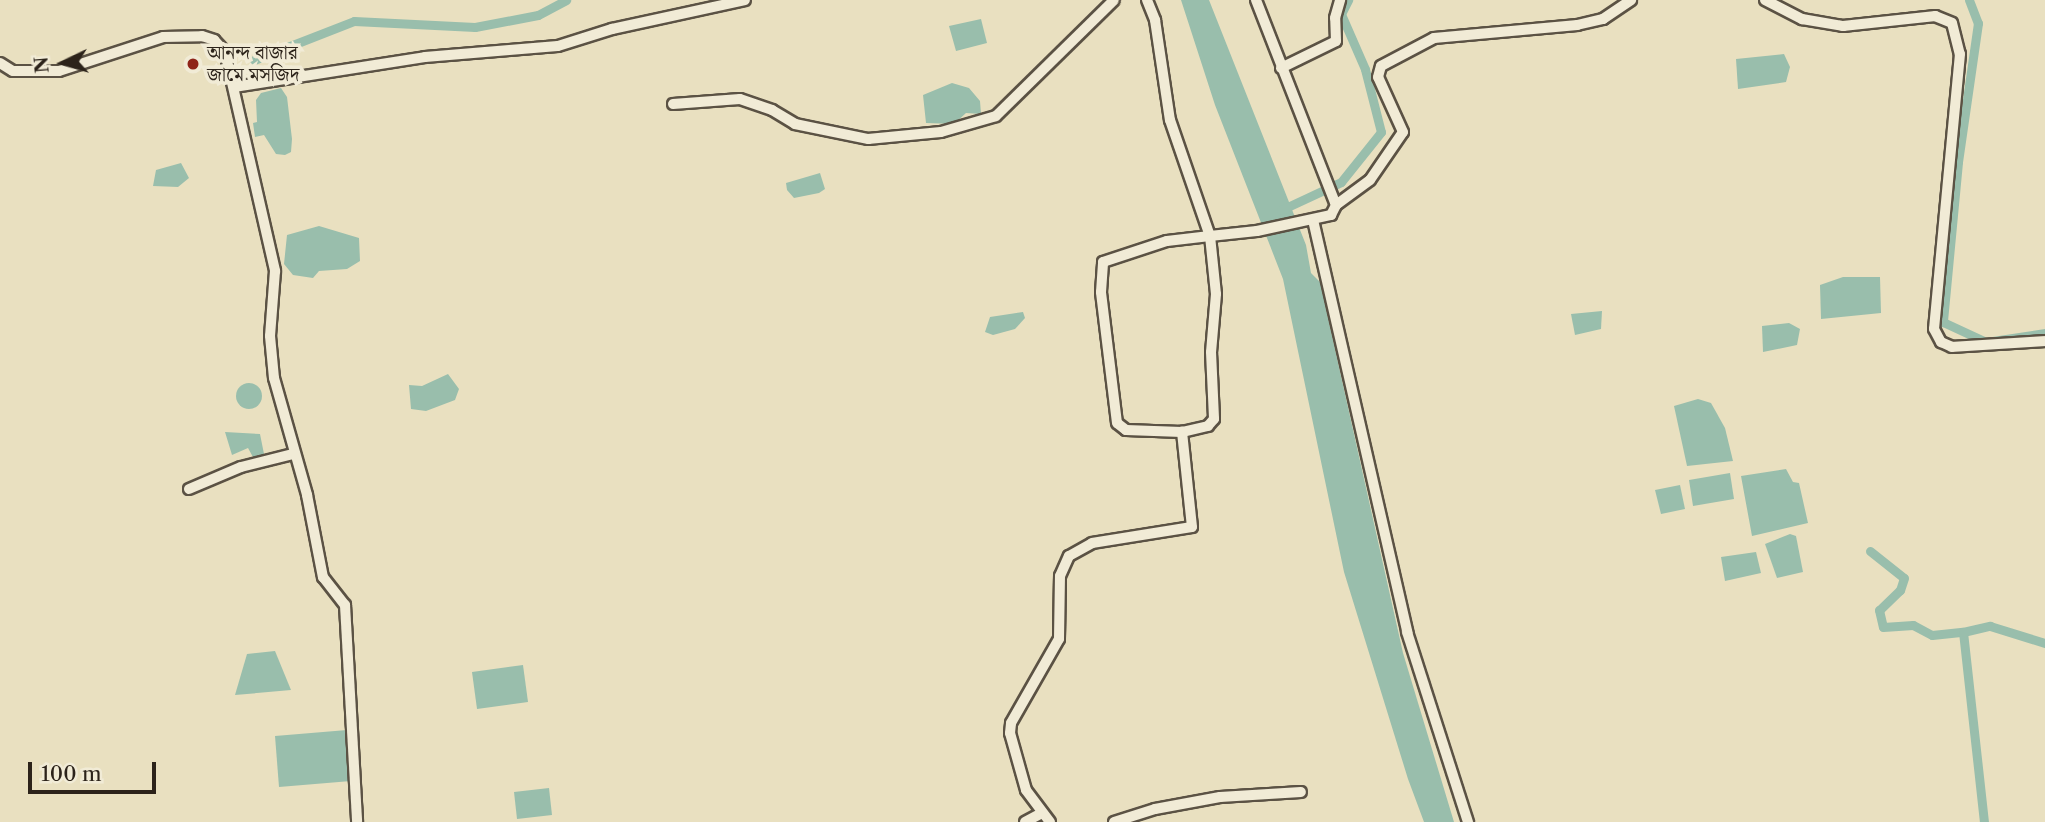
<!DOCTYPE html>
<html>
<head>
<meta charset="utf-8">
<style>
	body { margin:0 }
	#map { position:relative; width:2045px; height:822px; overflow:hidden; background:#e9e0c0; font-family:"Libre Caslon Text","Noto Serif Bengali",serif }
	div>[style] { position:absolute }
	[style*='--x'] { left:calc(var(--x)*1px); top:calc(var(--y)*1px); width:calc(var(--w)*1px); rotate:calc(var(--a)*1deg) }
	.water>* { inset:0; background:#99beac }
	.round { border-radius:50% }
	.canal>* { height:9px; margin:-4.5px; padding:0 4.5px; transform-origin:4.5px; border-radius:4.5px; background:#99beac }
	.roads { filter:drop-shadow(2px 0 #5b5244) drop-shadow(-2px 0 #5b5244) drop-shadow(0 2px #5b5244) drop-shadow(0 -2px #5b5244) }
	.minor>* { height:10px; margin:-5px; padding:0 5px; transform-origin:5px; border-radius:5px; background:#f1ebd6 }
	.dots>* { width:19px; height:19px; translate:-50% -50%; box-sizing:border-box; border:4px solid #f1ebd6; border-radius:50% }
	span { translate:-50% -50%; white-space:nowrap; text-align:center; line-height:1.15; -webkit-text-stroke:7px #f1ebd6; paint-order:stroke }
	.poi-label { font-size:19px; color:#2c231a }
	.left { translate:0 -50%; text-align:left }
	.north { position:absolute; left:28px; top:28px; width:70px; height:70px; -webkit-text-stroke:5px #f1ebd6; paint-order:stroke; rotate:265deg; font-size:19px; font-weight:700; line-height:28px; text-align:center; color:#2c231a }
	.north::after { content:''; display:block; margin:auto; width:24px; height:32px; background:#2c231a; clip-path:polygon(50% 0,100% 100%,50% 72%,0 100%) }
	.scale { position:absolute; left:28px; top:762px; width:128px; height:32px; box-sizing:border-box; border:4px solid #2c231a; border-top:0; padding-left:9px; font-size:21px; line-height:24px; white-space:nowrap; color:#2c231a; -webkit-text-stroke:5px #f1ebd6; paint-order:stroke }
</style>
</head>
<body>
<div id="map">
	<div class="water">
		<i style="clip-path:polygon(1181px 0,1209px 0,1306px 245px,1311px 273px,1320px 282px,1403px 653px,1454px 822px,1424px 822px,1408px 779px,1344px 572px,1283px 279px,1215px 105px)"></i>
		<i style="clip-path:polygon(981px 19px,987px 43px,956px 51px,949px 26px)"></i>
		<i style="clip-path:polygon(1784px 54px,1790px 67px,1786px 82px,1738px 89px,1736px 59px)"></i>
		<i style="clip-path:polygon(952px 83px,969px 88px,980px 101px,981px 114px,966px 113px,954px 124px,926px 123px,923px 95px)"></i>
		<i style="clip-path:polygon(281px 88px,287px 97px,292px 139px,291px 152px,285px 155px,276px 154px,264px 135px,255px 137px,253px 123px,257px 122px,256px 100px,261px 93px)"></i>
		<i style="clip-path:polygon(181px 163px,189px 178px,178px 187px,153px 186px,156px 170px)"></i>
		<i style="clip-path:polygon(820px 173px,825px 189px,819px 193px,794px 198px,787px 190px,786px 183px)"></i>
		<i style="clip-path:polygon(319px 226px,359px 238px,360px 261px,347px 269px,319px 271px,313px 278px,293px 275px,284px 264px,287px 235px)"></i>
		<i style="clip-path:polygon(1843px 277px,1880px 277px,1881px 313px,1821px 319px,1820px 285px)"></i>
		<i style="clip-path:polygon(1602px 311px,1601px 329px,1575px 335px,1571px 314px)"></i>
		<i style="clip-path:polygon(1023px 312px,1025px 318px,1015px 329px,993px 335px,985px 332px,990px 317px)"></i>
		<i style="clip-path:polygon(1789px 323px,1800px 329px,1797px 345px,1763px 352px,1762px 326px)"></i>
		<i style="clip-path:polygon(448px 374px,459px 389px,455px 400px,426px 411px,411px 409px,409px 385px,422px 386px)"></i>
		<i class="round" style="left:236px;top:383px;width:26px;height:26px"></i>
		<i style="clip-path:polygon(1698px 399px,1711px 403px,1725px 428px,1733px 461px,1687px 466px,1674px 406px)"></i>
		<i style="clip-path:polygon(225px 432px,260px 434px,264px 454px,254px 459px,248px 448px,232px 455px)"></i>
		<i style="clip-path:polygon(1786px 469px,1793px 482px,1799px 483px,1808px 523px,1752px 536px,1741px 476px)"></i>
		<i style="clip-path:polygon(1730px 473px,1734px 499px,1693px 506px,1689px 480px)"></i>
		<i style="clip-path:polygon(1680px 485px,1685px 509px,1661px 514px,1655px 490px)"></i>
		<i style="clip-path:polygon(1790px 534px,1796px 536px,1803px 572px,1777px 578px,1765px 544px)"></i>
		<i style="clip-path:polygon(1756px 552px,1761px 573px,1725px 581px,1721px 557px)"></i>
		<i style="clip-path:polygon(275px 651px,291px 690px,235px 695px,247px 654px)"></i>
		<i style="clip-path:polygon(523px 665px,528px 702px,477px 709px,472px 672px)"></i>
		<i style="clip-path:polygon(347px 730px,351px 781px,279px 787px,275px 736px)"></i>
		<i style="clip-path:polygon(549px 788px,552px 815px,517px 819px,514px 792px)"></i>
	</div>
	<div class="canal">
		<i style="--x:1969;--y:0;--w:25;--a:69"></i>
		<i style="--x:1978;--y:23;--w:140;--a:98.2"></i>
		<i style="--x:1958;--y:162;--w:161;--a:95.4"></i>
		<i style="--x:1943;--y:322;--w:47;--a:24.9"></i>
		<i style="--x:1986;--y:342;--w:60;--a:-8.7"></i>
		<i style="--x:254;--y:60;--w:107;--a:-21.3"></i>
		<i style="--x:354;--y:21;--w:121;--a:2.8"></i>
		<i style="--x:475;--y:27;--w:64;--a:-10.8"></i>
		<i style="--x:538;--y:15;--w:32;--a:-28"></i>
		<i style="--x:1281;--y:210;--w:66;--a:-25"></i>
		<i style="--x:1341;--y:182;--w:64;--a:-51.3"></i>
		<i style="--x:1381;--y:132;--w:65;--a:-104.3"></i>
		<i style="--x:1365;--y:69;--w:60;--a:-113.6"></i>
		<i style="--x:1341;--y:14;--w:16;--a:-63"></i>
		<i style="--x:1870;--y:551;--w:43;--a:38.5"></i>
		<i style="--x:1904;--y:578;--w:13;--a:108"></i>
		<i style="--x:1900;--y:590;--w:29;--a:136"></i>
		<i style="--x:1879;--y:610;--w:17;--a:77"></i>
		<i style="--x:1883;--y:627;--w:30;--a:-4"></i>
		<i style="--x:1913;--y:625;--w:21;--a:28"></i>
		<i style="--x:1932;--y:635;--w:31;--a:-6"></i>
		<i style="--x:1984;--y:822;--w:191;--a:-96.3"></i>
		<i style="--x:1963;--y:632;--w:28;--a:-13"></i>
		<i style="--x:1990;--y:626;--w:58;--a:17.2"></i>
	</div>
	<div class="roads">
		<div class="minor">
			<i style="--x:1147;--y:0;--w:22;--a:68"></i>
			<i style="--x:1155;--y:20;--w:101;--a:81.5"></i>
			<i style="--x:1170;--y:120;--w:123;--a:71"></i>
			<i style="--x:1210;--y:236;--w:58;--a:84.1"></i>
			<i style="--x:1216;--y:294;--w:58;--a:94.9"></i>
			<i style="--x:1211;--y:352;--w:67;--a:87.4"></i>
			<i style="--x:1214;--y:419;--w:9;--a:131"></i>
			<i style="--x:1208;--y:426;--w:27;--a:167"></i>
			<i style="--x:1182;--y:432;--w:56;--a:-178"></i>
			<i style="--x:1126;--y:430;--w:11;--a:-142"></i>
			<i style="--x:1117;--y:423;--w:132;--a:-97"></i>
			<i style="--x:1101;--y:292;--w:30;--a:-86"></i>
			<i style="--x:1103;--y:262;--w:67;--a:-18.2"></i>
			<i style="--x:1167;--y:241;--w:43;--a:-6.6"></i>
			<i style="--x:1210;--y:236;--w:47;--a:-6.1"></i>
			<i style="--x:1257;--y:231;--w:76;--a:-12.2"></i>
			<i style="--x:1331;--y:215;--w:11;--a:-63"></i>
			<i style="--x:1336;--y:205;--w:42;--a:-36.3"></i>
			<i style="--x:1370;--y:180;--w:58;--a:-55.5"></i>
			<i style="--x:1403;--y:132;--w:60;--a:-114.4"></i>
			<i style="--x:1378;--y:77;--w:11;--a:-75"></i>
			<i style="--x:1381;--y:66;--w:60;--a:-27.8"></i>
			<i style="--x:1434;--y:38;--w:144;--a:-5.2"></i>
			<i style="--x:1577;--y:25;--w:27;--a:-13"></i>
			<i style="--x:1603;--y:19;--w:34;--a:-34"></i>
			<i style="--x:1256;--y:0;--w:220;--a:68.7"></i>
			<i style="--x:1765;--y:0;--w:42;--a:27.2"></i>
			<i style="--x:1802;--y:19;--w:42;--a:9.7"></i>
			<i style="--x:1843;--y:26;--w:93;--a:-6.2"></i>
			<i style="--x:1935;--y:16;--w:18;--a:22"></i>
			<i style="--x:1952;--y:23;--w:32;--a:76"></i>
			<i style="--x:1960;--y:54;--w:276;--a:95.4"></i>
			<i style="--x:1934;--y:329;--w:15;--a:62"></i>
			<i style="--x:1941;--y:342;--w:12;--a:24"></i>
			<i style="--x:1952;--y:347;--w:93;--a:-3.7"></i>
			<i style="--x:0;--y:63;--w:15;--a:32"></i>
			<i style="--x:13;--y:71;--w:46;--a:0"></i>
			<i style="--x:59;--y:71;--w:109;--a:-18.1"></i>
			<i style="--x:163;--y:37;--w:39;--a:-1"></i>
			<i style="--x:202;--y:36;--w:13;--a:18"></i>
			<i style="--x:214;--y:40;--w:16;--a:47"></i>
			<i style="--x:225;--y:52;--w:225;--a:77.1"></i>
			<i style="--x:275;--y:271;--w:65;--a:94.4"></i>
			<i style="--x:270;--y:336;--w:42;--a:84.6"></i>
			<i style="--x:274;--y:378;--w:122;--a:74.2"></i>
			<i style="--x:307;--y:495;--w:84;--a:79"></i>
			<i style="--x:323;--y:577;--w:36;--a:52"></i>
			<i style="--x:345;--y:605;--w:217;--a:86.8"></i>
			<i style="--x:1281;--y:68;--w:61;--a:-26.1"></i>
			<i style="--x:1336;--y:41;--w:23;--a:-92"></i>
			<i style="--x:1335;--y:18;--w:19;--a:-74"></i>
			<i style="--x:234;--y:87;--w:193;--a:-8.9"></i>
			<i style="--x:425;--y:57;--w:133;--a:-4.7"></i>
			<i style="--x:558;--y:46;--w:57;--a:-17.5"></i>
			<i style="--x:612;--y:29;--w:136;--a:-12.3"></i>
			<i style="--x:673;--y:104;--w:67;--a:-4.3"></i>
			<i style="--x:740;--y:99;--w:34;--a:19"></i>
			<i style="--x:772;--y:110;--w:27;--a:31"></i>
			<i style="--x:795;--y:124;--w:75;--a:11.6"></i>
			<i style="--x:868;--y:139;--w:73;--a:-5.5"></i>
			<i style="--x:941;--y:132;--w:57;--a:-16.2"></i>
			<i style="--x:996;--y:116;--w:165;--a:-44.5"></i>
			<i style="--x:1313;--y:220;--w:423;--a:77.1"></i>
			<i style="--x:1407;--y:632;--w:200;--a:72.2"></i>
			<i style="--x:189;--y:489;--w:56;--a:-22.9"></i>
			<i style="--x:241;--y:467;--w:54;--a:-14"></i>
			<i style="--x:1025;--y:822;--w:17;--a:-28"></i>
			<i style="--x:1050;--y:822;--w:40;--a:-127"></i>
			<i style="--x:1026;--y:790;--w:59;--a:-105.7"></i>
			<i style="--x:1010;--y:733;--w:10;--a:-84"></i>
			<i style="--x:1011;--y:723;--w:97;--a:-60.3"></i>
			<i style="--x:1059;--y:639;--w:63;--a:-89.1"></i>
			<i style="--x:1060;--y:576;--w:22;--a:-66"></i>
			<i style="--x:1069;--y:556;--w:26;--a:-29"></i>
			<i style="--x:1092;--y:543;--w:101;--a:-9.1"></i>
			<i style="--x:1192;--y:527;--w:96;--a:-96"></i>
			<i style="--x:1114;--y:822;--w:43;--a:-17.6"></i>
			<i style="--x:1155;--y:809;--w:66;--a:-10.5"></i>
			<i style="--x:1220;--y:797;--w:81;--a:-3.5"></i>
		</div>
	</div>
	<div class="dots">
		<i style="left:193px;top:64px;background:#8f2418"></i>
	</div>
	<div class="poi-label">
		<span class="left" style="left:207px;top:64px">আনন্দ বাজার<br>জামে মসজিদ</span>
	</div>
	<div class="north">N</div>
	<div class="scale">100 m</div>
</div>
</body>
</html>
